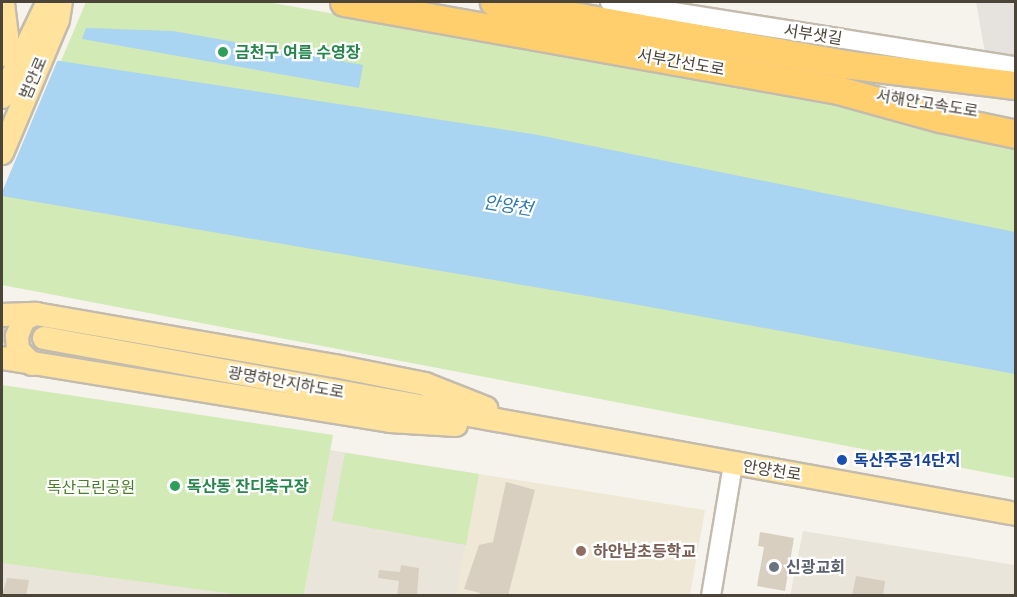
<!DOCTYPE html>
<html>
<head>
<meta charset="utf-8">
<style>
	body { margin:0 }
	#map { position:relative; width:1017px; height:597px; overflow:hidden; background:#f6f3ec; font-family:Ubuntu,"Noto Sans KR",sans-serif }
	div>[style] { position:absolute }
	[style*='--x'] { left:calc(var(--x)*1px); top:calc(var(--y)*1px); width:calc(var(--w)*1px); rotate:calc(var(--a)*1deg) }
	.residential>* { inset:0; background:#eae5da }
	.industrial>* { inset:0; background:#e6e2dd }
	.education>* { inset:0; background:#efe8d6 }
	.green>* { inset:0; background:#d2eab5 }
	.water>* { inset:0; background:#a9d4f2 }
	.pier>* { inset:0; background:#f6f3ec }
	.building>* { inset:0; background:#d8cfc1 }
	.major-tunnel>* { height:22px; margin-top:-11px; transform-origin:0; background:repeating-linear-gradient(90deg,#d4d0c8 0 22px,transparent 0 33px) }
	.roads { filter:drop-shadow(2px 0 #c2bbae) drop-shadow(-2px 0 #c2bbae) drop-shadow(0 2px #c2bbae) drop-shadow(0 -2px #c2bbae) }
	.minor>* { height:18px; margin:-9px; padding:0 9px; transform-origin:9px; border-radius:9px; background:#fff }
	.major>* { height:22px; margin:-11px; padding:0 11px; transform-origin:11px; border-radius:11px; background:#ffe39c }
	.highway>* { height:27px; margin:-13.5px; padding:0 13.5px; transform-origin:13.5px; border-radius:13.5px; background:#ffcf6e }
	.dots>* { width:16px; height:16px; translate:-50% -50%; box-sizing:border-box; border:3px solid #fff; border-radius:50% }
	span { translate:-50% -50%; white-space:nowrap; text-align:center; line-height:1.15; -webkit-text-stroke:4.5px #fff; paint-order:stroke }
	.street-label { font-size:16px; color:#4b4439 }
	.leisure-label { font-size:16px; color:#27864d; font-weight:700 }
	.left { translate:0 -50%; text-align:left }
	.transit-label { font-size:16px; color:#164399; font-weight:700 }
	.park-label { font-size:16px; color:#4a7f2a }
	.education-label { font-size:16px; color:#785e54; font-weight:700 }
	.worship-label { font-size:16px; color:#5b616d; font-weight:700 }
	.water-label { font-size:18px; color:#2e7ab2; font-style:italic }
	.frame { position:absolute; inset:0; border:3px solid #4b4439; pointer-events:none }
</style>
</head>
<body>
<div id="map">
	<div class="residential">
		<i style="clip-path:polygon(330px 450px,479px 474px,457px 595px,304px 596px)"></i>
		<i style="clip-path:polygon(803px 531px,1015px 565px,1015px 595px,790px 596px)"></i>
		<i style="clip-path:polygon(2px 562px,243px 595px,2px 595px)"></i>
	</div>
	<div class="industrial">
		<i style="clip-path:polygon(976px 2px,1015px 2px,1015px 58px,985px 53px)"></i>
	</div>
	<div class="education">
		<i style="clip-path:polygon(479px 474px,705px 510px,690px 595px,456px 596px)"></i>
	</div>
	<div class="green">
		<i style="clip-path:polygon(86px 2px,267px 2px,865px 107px,1015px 139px,1015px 478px,2px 285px,2px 200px)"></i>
		<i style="clip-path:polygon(2px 385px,333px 435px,304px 595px,241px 595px,2px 563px)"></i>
		<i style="clip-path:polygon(345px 453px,479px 474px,466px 545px,332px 521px)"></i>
	</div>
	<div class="water">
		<i style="clip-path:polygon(86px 28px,173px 31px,363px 65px,359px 88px,82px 39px)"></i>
		<i style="clip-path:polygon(2px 52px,533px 134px,1015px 232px,1015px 374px,628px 303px,2px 196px)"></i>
	</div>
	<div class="pier">
		<i style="clip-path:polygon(2px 49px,59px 57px,2px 192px)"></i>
	</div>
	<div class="building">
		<i style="clip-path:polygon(506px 482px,535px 490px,508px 596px,479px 596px,480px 593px,464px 589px,479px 545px,493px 542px)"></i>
		<i style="clip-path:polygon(760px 532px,794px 538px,785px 591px,757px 586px,764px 547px,758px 546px)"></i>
		<i style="clip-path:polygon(401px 565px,419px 568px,417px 596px,397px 596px,399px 581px,378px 578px,379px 570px,400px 572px)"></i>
		<i style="clip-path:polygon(856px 576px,885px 581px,883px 596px,852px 596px)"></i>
		<i style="clip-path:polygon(7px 578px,29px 580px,26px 596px,2px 596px)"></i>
	</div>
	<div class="major-tunnel">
		<i style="--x:2;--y:332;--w:42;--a:8.1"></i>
	</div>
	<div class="roads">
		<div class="minor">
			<i style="--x:610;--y:2;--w:411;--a:9"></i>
			<i style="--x:711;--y:596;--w:134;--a:-80.5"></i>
		</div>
		<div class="major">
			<i style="--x:2;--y:55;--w:20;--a:-75"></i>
			<i style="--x:7;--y:36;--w:34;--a:-97"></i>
			<i style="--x:2;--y:97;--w:106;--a:-64.2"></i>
			<i style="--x:2;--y:153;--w:144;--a:-67.2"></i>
			<i style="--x:58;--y:20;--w:18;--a:-81"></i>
			<i style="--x:2;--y:315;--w:34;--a:-2"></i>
			<i style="--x:36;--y:314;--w:303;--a:9.9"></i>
			<i style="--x:335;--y:366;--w:92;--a:11.3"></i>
			<i style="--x:425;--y:384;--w:66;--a:21.5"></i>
			<i style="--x:44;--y:338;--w:988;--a:10.26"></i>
			<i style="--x:2;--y:358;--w:393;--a:9.2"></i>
			<i style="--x:390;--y:421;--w:66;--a:3.5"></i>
			<i style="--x:32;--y:364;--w:20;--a:-135"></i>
			<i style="--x:18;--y:350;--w:14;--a:-94"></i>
			<i style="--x:17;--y:336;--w:18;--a:-68"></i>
			<i style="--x:24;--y:319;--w:13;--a:-23"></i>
		</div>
		<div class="highway">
			<i style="--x:344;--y:2;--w:502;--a:10.1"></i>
			<i style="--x:838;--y:90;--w:106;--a:15.4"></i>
			<i style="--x:940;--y:118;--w:78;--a:11.9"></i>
			<i style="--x:494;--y:2;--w:355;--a:10"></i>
			<i style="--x:844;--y:64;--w:173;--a:7"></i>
		</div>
	</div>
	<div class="dots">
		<i style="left:223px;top:52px;background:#2e9e5b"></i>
		<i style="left:842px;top:460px;background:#1a4fb4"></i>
		<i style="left:175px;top:486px;background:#2e9e5b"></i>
		<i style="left:581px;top:551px;background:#8d6e63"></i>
		<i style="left:774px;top:567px;background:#6b7280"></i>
	</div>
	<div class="street-label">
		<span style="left:813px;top:34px;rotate:9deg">서부샛길</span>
		<span style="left:681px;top:62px;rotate:10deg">서부간선도로</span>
		<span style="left:33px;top:78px;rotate:-67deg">범안로</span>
		<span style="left:927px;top:103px;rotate:9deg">서해안고속도로</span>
		<span style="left:286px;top:382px;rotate:10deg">광명하안지하도로</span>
		<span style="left:772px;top:470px;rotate:9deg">안양천로</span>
	</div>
	<div class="leisure-label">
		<span class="left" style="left:235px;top:52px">금천구 여름 수영장</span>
		<span class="left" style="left:187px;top:486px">독산동 잔디축구장</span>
	</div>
	<div class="transit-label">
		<span class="left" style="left:854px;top:460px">독산주공14단지</span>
	</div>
	<div class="park-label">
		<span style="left:91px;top:487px">독산근린공원</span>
	</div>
	<div class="education-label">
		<span class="left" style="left:593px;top:551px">하안남초등학교</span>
	</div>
	<div class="worship-label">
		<span class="left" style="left:786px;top:567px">신광교회</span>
	</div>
	<div class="water-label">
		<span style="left:508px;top:205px;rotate:9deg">안양천</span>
	</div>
	<div class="frame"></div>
</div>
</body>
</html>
